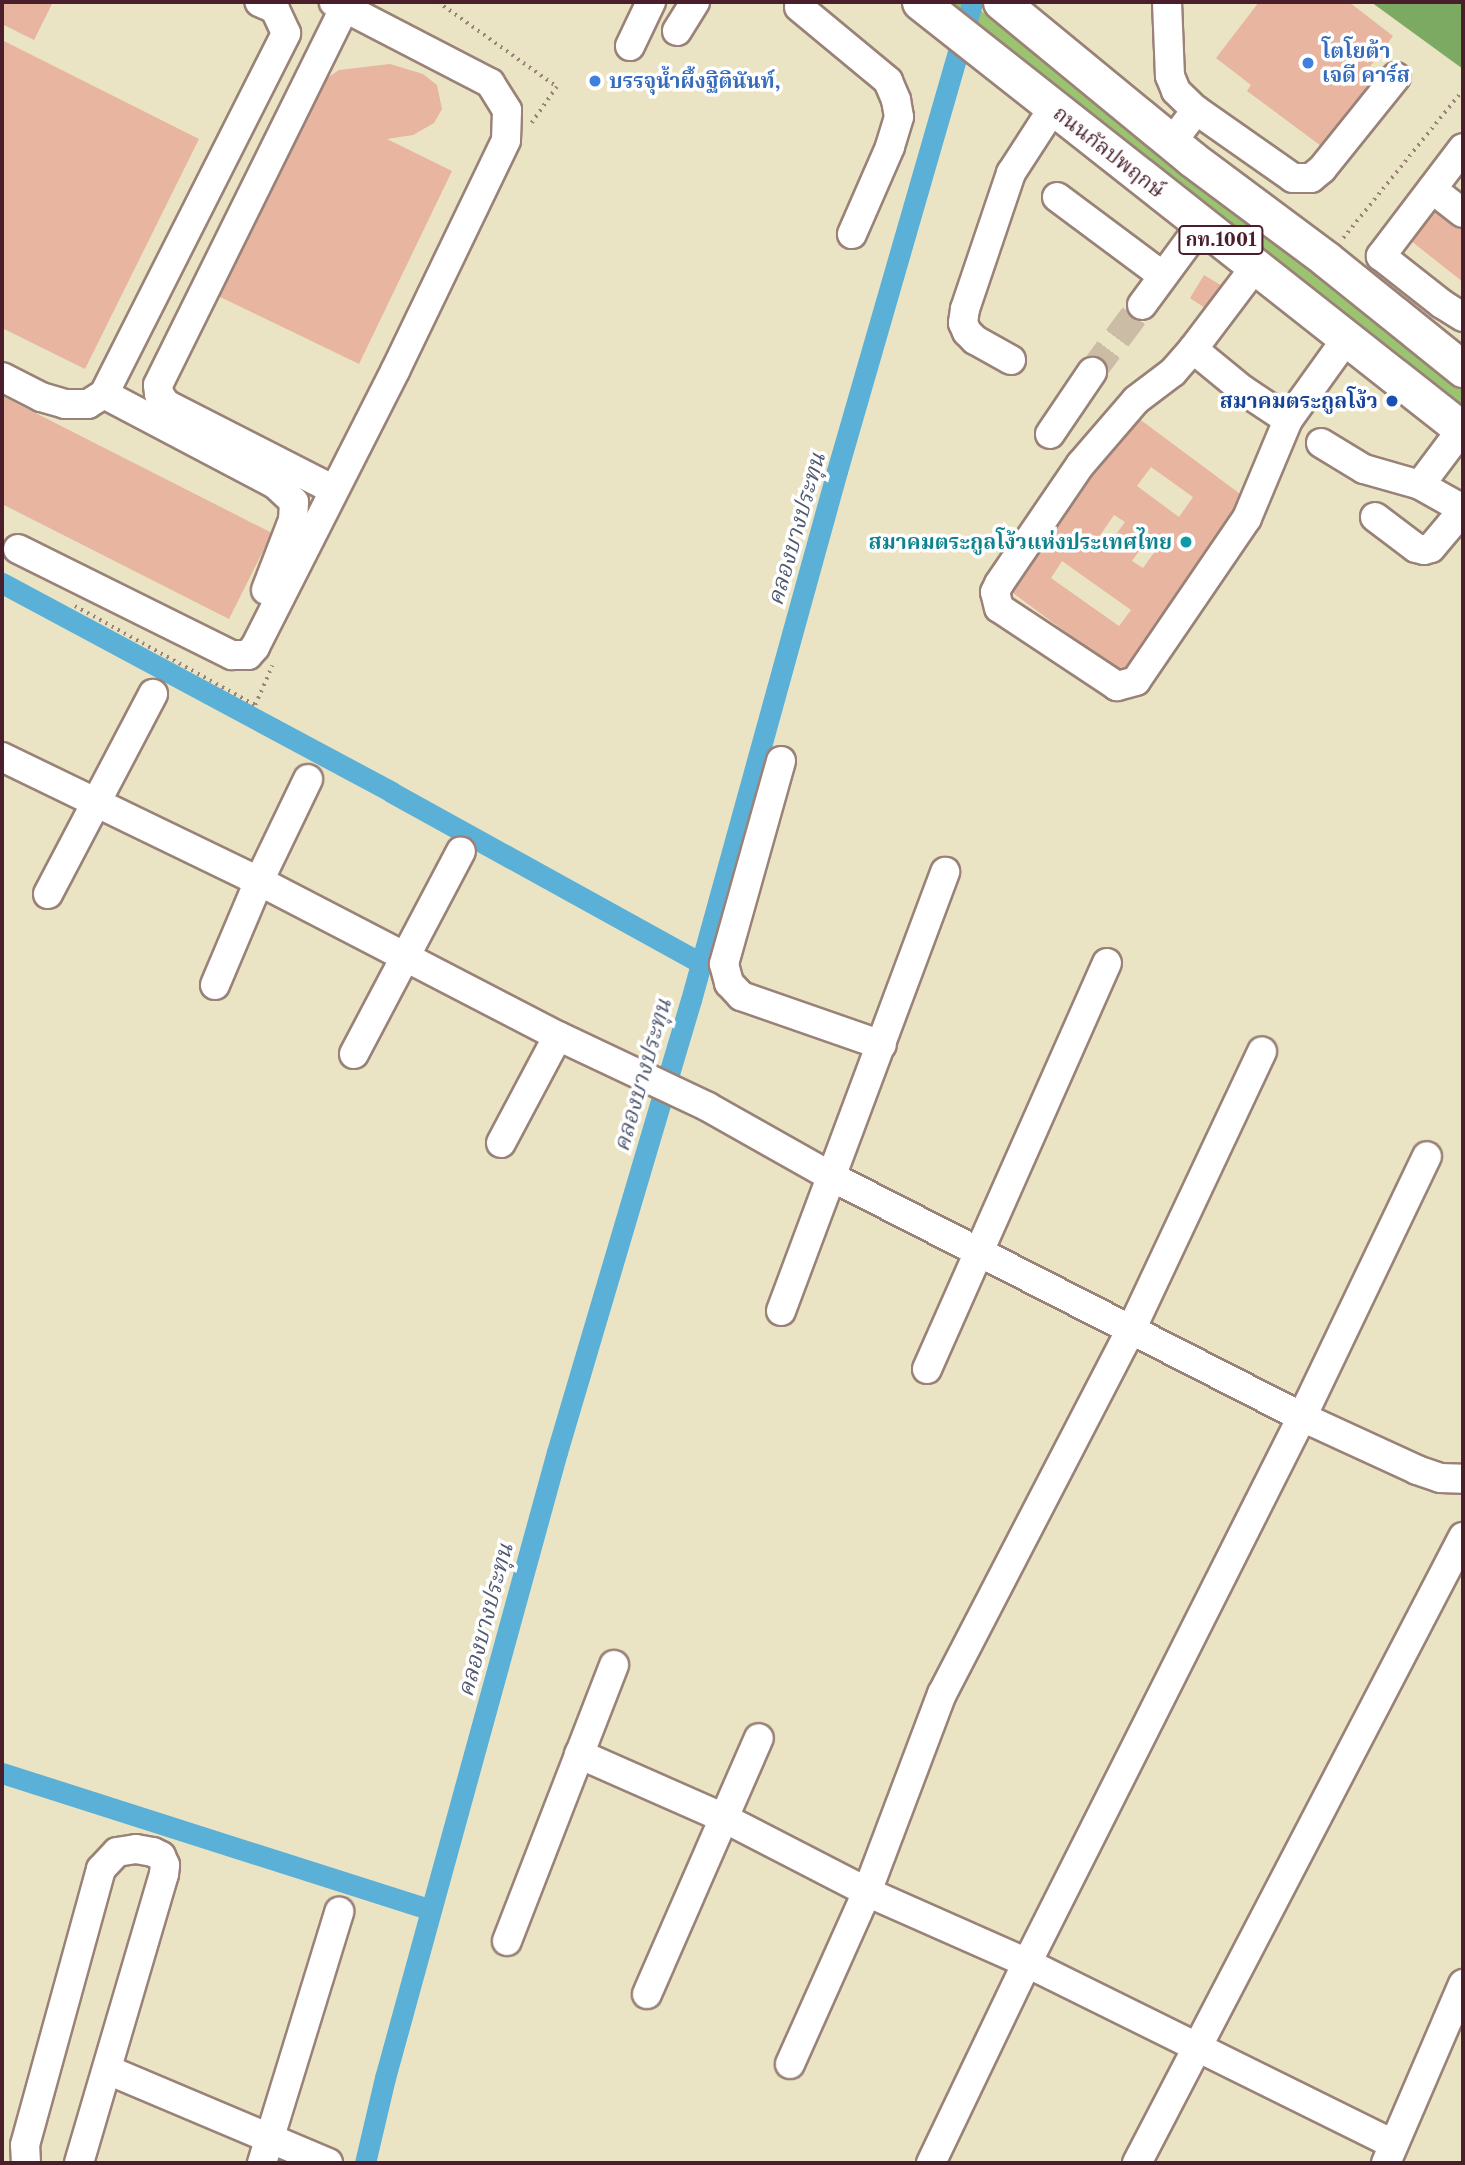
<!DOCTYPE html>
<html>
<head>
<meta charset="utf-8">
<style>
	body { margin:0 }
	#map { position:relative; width:1465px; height:2165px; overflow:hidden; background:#ebe4c4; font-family:"Libre Caslon Text","Noto Serif Thai",serif }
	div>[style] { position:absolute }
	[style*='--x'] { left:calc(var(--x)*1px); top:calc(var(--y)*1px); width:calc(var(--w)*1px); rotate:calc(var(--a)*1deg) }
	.green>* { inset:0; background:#9bc470 }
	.forest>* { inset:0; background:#7caa62 }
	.stream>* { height:6px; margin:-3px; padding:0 3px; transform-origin:3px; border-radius:3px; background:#5bb0d7 }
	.canal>* { height:21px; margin:-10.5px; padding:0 10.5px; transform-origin:10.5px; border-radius:10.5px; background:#5bb0d7 }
	.building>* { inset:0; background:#e7b5a0 }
	.minor-tunnel>* { height:28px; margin-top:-14px; transform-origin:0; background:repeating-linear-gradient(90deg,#cbbda5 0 28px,transparent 0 42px) }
	.path>* { height:3.5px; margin-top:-1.75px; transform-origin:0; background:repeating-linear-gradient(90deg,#9a8278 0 2px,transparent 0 7px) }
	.roads { filter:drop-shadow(2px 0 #9a8278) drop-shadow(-2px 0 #9a8278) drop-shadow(0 2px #9a8278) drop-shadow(0 -2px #9a8278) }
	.minor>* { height:28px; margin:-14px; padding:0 14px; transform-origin:14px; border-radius:14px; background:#fff }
	.major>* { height:35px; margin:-17.5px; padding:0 17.5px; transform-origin:17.5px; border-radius:17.5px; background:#fff }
	.dots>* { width:19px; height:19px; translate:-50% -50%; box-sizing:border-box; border:4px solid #fff; border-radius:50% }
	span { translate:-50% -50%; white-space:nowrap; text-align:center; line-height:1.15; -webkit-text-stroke:7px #fff; paint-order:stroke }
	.shield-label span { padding:2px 5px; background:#fff; border:2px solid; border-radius:5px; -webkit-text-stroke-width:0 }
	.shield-label { font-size:19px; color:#4a1f2b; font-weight:700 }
	.shop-label { font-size:21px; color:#366cbe; font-weight:700 }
	.left { translate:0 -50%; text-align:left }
	.street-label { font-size:21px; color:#4a1f2b }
	.transit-label { font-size:21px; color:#164399; font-weight:700 }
	.right { translate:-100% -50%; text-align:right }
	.culture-label { font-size:21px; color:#0d838f; font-weight:700 }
	.water-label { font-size:23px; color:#515970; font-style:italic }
	.frame { position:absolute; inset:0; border:4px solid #4a1f2b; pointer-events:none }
</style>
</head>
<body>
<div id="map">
	<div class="green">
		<i style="clip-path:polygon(941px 2px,970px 2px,1453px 381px,1463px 389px,1463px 413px)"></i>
	</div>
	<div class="forest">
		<i style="clip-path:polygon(1371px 2px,1463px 2px,1463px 69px)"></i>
	</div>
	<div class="stream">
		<i style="--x:2;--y:551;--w:13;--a:29"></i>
	</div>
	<div class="canal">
		<i style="--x:2;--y:583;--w:442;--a:28.2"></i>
		<i style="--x:391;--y:792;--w:354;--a:28.9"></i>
		<i style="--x:2;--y:1773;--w:450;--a:17.7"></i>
		<i style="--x:365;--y:2163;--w:87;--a:-76.8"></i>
		<i style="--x:385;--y:2078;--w:649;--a:-74.64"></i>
		<i style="--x:557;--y:1452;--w:471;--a:-73.5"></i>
		<i style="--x:691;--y:1000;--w:549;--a:-74.57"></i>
		<i style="--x:837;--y:471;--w:488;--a:-73.9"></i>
	</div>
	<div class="building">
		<i style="clip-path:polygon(2px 2px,53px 2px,34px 40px,2px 24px)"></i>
		<i style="clip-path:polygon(1259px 2px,1349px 2px,1393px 36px,1369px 68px,1379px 76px,1325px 149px,1247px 91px,1251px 85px,1216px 58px)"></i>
		<i style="clip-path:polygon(2px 40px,199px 139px,85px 369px,2px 328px)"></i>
		<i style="clip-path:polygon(390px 64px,423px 74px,437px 85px,442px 109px,434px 123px,413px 135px,387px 139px,452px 171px,359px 364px,214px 294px,321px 82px,339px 70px)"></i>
		<i style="clip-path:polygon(1439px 205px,1463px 224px,1463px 282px,1411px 241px)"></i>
		<i style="clip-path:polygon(1204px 275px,1229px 290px,1214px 314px,1190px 298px)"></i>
		<i style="clip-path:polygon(2px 396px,272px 533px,229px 619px,2px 504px)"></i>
		<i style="clip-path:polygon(evenodd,1130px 412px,1251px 502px,1125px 676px,1005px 587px,1130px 412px,1151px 467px,1193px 497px,1179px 517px,1137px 486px,1151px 467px,1130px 412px,1114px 515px,1125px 522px,1109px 544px,1099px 537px,1114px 515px,1130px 412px,1147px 540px,1158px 547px,1143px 568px,1132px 561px,1147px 540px,1130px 412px,1062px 561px,1131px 610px,1119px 626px,1051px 578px,1062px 561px)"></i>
	</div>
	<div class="minor-tunnel">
		<i style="--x:1092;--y:372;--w:84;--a:-53.3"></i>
	</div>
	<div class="path">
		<i style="--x:438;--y:2;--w:146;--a:35.5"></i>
		<i style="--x:557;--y:87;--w:44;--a:124.8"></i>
		<i style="--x:1343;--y:238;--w:191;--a:-51"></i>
		<i style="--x:75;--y:606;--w:205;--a:28.8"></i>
		<i style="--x:255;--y:705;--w:43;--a:-66.4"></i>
	</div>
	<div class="roads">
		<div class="minor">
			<i style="--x:1167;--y:2;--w:74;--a:87.7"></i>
			<i style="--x:1170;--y:76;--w:16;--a:68"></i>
			<i style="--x:1176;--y:91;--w:28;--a:44"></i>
			<i style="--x:799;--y:7;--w:116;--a:39.7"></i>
			<i style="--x:888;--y:81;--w:21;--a:67"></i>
			<i style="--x:896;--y:100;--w:17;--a:80"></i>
			<i style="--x:899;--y:117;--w:31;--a:107"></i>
			<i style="--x:890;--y:147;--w:95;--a:113.6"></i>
			<i style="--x:677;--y:31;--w:34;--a:-58"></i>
			<i style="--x:630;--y:46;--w:49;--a:-64.5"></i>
			<i style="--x:1172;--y:142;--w:40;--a:-53"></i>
			<i style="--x:1196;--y:110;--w:118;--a:35"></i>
			<i style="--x:1293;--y:178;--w:18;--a:0"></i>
			<i style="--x:1311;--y:178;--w:14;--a:-39"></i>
			<i style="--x:1322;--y:169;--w:118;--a:-51.2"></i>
			<i style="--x:1463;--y:148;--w:136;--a:127.2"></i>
			<i style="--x:1381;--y:256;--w:78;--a:38.2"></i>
			<i style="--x:1442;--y:304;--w:25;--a:32"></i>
			<i style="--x:1432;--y:189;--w:39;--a:38"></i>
			<i style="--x:1057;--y:197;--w:132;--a:36.7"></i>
			<i style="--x:1142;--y:305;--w:99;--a:-53.6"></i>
			<i style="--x:1193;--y:349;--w:103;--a:-52.9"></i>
			<i style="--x:1011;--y:360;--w:41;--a:-150.9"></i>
			<i style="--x:975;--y:340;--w:11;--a:-135"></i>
			<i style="--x:967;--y:332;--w:10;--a:-114"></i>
			<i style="--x:963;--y:323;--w:14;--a:-82"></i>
			<i style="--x:965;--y:309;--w:144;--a:-71.3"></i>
			<i style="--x:1011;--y:173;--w:77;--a:-57.1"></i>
			<i style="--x:2;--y:377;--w:44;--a:27.1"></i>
			<i style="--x:41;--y:397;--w:25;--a:16"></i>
			<i style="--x:65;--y:404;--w:23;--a:0"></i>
			<i style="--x:88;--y:404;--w:19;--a:-32"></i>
			<i style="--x:104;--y:394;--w:404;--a:-63.2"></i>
			<i style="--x:286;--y:33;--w:26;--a:-115"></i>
			<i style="--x:275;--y:9;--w:17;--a:-156"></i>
			<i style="--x:104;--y:394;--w:193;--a:27.8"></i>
			<i style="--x:275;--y:484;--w:26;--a:43"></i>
			<i style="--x:294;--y:502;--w:18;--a:93"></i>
			<i style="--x:293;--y:520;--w:75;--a:111.1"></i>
			<i style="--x:1288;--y:420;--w:106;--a:112.7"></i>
			<i style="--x:1247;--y:518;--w:197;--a:124.3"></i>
			<i style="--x:1136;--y:681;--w:20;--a:165"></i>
			<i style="--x:1117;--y:686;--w:141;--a:-146.5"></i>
			<i style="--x:999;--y:608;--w:16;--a:-104"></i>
			<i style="--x:995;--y:592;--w:9;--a:-63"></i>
			<i style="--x:999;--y:584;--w:145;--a:-55.7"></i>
			<i style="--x:1081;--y:464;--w:84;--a:-49.3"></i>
			<i style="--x:1136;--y:400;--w:46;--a:-37.1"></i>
			<i style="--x:1173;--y:372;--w:30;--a:-49"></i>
			<i style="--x:1193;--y:349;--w:65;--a:39.4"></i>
			<i style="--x:1243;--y:390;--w:54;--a:33.7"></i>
			<i style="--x:1288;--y:420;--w:101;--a:-54.3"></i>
			<i style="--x:1462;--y:429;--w:70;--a:126.9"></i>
			<i style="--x:1420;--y:485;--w:49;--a:29.2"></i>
			<i style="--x:1050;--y:434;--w:75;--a:-55.9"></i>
			<i style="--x:1321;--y:443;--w:50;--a:31.2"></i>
			<i style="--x:1364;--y:469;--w:58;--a:15.9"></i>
			<i style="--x:334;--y:490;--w:189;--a:-152.9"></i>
			<i style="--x:166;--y:404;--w:12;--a:-125"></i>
			<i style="--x:159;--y:394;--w:9;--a:-96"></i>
			<i style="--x:158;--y:385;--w:427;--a:-63.7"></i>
			<i style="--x:1375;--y:517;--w:51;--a:37.1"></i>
			<i style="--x:1416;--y:548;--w:8;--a:14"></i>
			<i style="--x:1424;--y:550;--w:7;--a:-16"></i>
			<i style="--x:1431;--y:548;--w:50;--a:-49.9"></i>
			<i style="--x:18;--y:549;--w:239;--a:26.4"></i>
			<i style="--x:232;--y:655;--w:16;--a:0"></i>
			<i style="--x:248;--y:655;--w:11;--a:-49"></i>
			<i style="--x:255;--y:647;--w:309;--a:-63.1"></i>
			<i style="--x:395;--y:371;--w:256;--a:-64.3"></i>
			<i style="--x:506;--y:140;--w:30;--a:-88"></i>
			<i style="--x:507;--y:110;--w:32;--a:-122"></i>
			<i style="--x:490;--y:83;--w:176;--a:-152.6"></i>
			<i style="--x:2;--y:757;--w:285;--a:25.8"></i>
			<i style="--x:259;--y:881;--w:337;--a:27.4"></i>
			<i style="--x:558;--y:1036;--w:166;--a:25.3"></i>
			<i style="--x:708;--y:1107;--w:142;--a:29.4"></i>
			<i style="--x:832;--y:1177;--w:528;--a:27.05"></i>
			<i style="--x:1302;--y:1417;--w:127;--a:24.7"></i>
			<i style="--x:1417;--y:1470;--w:24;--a:19"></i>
			<i style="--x:1440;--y:1478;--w:23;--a:2"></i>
			<i style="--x:781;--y:761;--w:211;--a:105.7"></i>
			<i style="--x:724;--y:964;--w:20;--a:75"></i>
			<i style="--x:729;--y:983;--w:18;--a:47"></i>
			<i style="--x:741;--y:996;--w:149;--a:19.2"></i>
			<i style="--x:48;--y:894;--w:226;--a:-62.3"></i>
			<i style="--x:215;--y:985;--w:113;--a:-67.1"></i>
			<i style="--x:259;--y:881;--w:113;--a:-64.3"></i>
			<i style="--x:354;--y:1054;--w:229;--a:-62.2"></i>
			<i style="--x:501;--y:1143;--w:121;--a:-62"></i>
			<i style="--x:781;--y:1311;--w:469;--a:-69.5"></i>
			<i style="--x:927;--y:1369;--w:444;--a:-66.1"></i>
			<i style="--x:579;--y:1754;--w:156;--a:23.8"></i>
			<i style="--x:722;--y:1817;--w:163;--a:27.3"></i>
			<i style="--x:867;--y:1892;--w:175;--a:23.9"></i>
			<i style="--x:1027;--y:1963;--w:409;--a:26.3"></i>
			<i style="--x:507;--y:1941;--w:296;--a:-68.8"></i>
			<i style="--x:647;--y:1994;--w:279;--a:-66.4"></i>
			<i style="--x:790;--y:2064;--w:188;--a:-65.9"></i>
			<i style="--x:867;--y:1892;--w:212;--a:-69.3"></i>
			<i style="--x:942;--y:1694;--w:408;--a:-62.6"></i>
			<i style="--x:1130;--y:1332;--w:310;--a:-64.8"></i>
			<i style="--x:108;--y:2070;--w:239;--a:22.9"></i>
			<i style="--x:26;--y:2163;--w:18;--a:-93"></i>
			<i style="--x:25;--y:2145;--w:286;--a:-74.6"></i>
			<i style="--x:101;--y:1869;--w:23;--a:-47"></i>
			<i style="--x:117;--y:1852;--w:19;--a:-9"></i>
			<i style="--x:136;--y:1849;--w:17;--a:10"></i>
			<i style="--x:153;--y:1852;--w:9;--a:27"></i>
			<i style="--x:161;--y:1856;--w:10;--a:66"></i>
			<i style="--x:165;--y:1865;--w:9;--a:96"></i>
			<i style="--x:164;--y:1874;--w:301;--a:106.4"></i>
			<i style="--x:262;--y:2163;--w:263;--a:-72.9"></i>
			<i style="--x:931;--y:2163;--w:222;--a:-64.4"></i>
			<i style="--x:1027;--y:1963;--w:611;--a:-63.27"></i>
			<i style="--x:1302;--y:1417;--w:289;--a:-64.4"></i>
			<i style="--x:1137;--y:2163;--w:706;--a:-62.49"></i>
			<i style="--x:1386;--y:2163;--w:195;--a:-66.7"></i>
		</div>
		<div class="major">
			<i style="--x:920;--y:2;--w:691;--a:38.25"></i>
			<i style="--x:1001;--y:2;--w:247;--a:39.4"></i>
			<i style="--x:1192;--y:159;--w:167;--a:36.7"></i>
			<i style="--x:1326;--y:259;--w:176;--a:38.8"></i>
		</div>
	</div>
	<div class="dots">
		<i style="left:1308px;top:63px;background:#3f7fe0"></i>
		<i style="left:595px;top:81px;background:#3f7fe0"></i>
		<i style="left:1392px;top:401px;background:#1a4fb4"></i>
		<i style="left:1186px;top:542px;background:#0f9aa8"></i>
	</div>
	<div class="shield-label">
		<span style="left:1221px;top:240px">กท.1001</span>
	</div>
	<div class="shop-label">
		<span class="left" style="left:1322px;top:63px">โตโยต้า<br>เจดี คาร์ส</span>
		<span class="left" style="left:609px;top:81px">บรรจุน้ำผึ้งฐิตินันท์,</span>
	</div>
	<div class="street-label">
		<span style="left:1109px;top:152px;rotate:38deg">ถนนกัลปพฤกษ์</span>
	</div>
	<div class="transit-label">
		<span class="right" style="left:1378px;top:401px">สมาคมตระกูลโง้ว</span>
	</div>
	<div class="culture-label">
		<span class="right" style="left:1172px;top:542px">สมาคมตระกูลโง้วแห่งประเทศไทย</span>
	</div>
	<div class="water-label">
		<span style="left:796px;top:529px;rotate:-74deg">คลองบางประทุน</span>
		<span style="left:642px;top:1075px;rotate:-74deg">คลองบางประทุน</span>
		<span style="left:485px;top:1620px;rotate:-75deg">คลองบางประทุน</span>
	</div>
	<div class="frame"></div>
</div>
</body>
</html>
